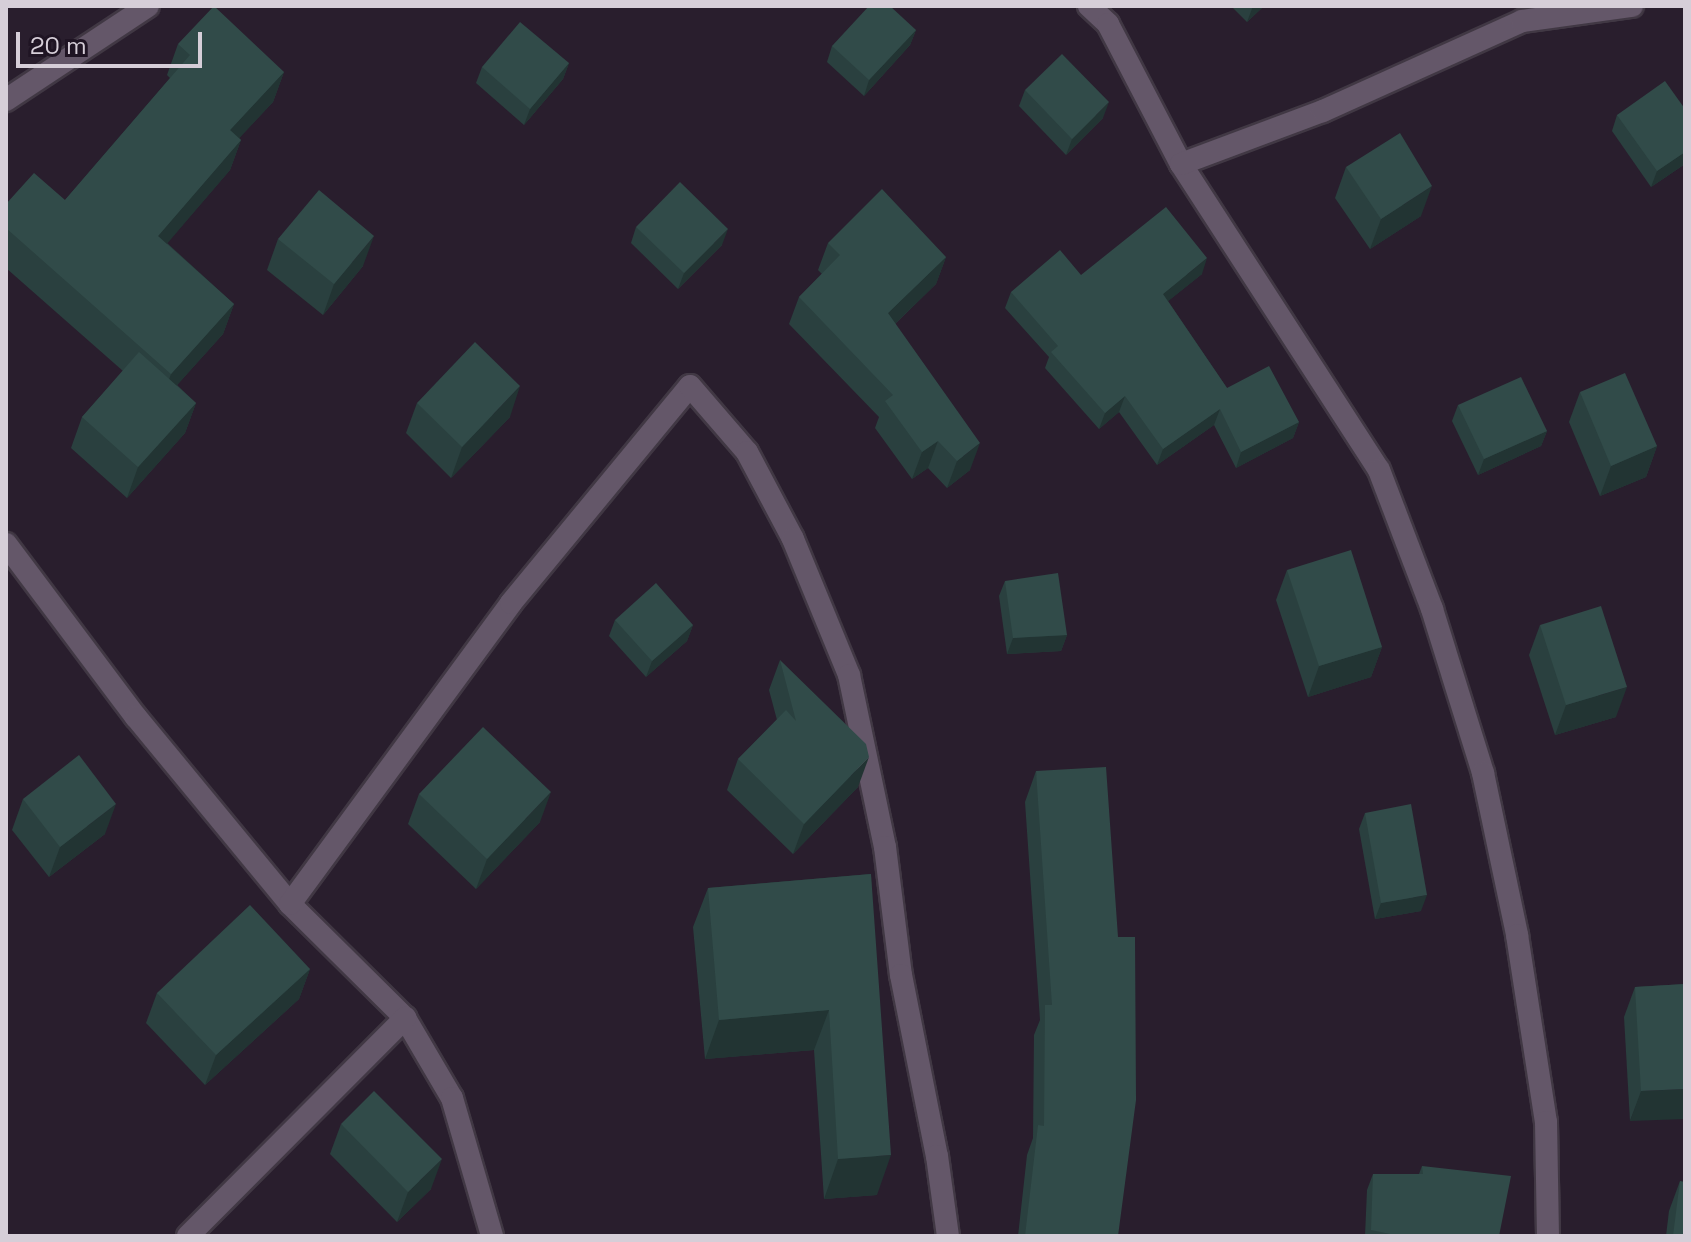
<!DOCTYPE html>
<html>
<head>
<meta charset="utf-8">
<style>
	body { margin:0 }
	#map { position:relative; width:1691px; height:1242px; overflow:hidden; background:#291e2d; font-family:"Space Grotesk",sans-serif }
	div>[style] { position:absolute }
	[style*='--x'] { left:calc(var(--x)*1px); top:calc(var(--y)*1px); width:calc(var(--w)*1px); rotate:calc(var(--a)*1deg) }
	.roads { filter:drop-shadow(2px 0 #413844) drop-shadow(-2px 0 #413844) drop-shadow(0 2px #413844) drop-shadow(0 -2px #413844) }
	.minor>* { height:22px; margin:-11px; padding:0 11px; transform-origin:11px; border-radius:11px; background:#645769 }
	.wall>* { inset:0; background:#2a403f }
	.shaded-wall>* { inset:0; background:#223433 }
	.building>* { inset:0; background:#314b49 }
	span { translate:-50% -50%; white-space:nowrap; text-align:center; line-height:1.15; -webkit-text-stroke:6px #1f1423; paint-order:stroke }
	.frame { position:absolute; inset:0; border:8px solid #d6ced8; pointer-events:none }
	.scale { position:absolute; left:16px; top:32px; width:186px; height:36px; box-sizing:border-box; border:4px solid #d6ced8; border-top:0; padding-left:10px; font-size:24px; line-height:28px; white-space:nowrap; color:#d6ced8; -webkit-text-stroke:6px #1f1423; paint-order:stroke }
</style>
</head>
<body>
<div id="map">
	<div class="roads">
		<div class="minor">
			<i style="--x:1089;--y:6;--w:26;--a:43"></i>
			<i style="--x:1108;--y:24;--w:158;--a:62.5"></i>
			<i style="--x:1181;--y:164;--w:364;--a:57.1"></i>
			<i style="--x:1379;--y:470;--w:149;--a:69.1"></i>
			<i style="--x:1432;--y:609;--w:172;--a:72.7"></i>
			<i style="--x:1483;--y:773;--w:166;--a:78.1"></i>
			<i style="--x:1517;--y:935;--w:189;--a:81.2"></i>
			<i style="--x:1546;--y:1122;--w:114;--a:89"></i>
			<i style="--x:6;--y:100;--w:170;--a:-33.5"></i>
			<i style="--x:1181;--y:164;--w:152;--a:-20.5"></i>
			<i style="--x:1323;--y:111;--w:218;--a:-24.3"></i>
			<i style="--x:1522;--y:21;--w:111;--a:-7.8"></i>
			<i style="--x:6;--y:544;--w:216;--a:53.1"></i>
			<i style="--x:136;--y:717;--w:242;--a:50.5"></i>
			<i style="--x:290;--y:904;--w:162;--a:44.7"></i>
			<i style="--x:405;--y:1018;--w:93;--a:59.6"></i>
			<i style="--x:452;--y:1098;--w:144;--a:73.8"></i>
			<i style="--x:290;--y:904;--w:373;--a:-53.7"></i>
			<i style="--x:511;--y:603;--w:281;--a:-50.5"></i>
			<i style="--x:690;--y:386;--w:87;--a:49.2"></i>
			<i style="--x:747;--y:452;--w:98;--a:62.1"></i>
			<i style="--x:793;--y:539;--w:147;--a:67.6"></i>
			<i style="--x:849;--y:675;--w:176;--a:78.2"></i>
			<i style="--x:885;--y:847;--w:129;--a:82.9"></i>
			<i style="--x:901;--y:975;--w:185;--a:78.8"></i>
			<i style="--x:937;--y:1156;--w:81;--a:82.2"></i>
			<i style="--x:188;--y:1236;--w:308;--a:-45.1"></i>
		</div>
	</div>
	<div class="wall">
		<i style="clip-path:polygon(1231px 6px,1264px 6px,1247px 22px)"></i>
		<i style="clip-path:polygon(916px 30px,910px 45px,864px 96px,827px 62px,832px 46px)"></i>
		<i style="clip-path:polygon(178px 44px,284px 72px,273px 102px,239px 138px,241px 140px,230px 170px,167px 243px,234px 304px,223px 334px,177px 385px,196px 403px,185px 433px,127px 498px,71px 448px,82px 417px,123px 371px,6px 268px,6px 204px,65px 200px,170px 78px,167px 75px)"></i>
		<i style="clip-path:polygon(569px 63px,563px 79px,524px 125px,476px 83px,482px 67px)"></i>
		<i style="clip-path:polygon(1025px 90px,1103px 118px,1066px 155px,1019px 106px)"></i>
		<i style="clip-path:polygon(1685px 109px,1685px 164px,1651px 187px,1612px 131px,1617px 115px)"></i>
		<i style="clip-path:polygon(1346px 167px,1421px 216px,1370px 249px,1335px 198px)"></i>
		<i style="clip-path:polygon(636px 227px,722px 245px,678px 289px,631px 243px)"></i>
		<i style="clip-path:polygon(278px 239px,363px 266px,323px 315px,267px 270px)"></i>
		<i style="clip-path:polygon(828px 243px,946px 257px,936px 284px,895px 324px,970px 470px,947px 488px,928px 468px,912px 479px,875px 428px,879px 417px,789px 324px,799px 297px,822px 274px,818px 270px)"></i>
		<i style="clip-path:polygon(1202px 274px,1168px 301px,1227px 388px,1299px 422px,1293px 438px,1236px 468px,1214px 425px,1157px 465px,1119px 412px,1099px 429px,1045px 368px,1049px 357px,1005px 308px,1011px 292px,1081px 275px)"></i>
		<i style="clip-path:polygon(1580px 392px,1657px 446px,1646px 477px,1600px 496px,1569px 422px)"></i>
		<i style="clip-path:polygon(417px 403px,510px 417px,451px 478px,406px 433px)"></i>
		<i style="clip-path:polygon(1458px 405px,1547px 431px,1541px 446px,1478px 475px,1452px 421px)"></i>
		<i style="clip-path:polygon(1287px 570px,1382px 647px,1371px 677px,1308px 697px,1276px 600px)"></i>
		<i style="clip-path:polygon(1005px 581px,1067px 635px,1061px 651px,1007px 654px,999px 596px)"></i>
		<i style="clip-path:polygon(615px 620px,693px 625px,687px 641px,646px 677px,609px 636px)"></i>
		<i style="clip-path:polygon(1540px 625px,1616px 717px,1555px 735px,1529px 655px)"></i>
		<i style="clip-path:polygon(780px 660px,858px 787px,793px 854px,727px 790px,738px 759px,777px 720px,769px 690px)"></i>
		<i style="clip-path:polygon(1036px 771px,1118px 1236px,1018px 1236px,1027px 1155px,1033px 1138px,1034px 1035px,1040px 1020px,1025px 802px)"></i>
		<i style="clip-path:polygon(419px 794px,540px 822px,476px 889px,408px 824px)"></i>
		<i style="clip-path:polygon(23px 799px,105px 834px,49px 877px,12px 830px)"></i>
		<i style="clip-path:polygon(1365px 813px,1421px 911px,1375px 919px,1359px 829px)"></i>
		<i style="clip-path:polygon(871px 874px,877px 1195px,824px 1199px,814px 1050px,705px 1059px,693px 927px,708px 888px)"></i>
		<i style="clip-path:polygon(310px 969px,299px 999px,205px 1085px,146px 1023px,157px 993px)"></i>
		<i style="clip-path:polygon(1685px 984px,1630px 1121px,1624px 1017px,1635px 987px)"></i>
		<i style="clip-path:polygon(341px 1124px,431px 1189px,397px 1222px,330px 1154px)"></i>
		<i style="clip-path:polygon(1422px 1166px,1499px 1236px,1365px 1236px,1367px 1190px,1373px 1174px,1419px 1174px)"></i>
		<i style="clip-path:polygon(1680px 1181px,1685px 1236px,1666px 1236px,1669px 1211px)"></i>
	</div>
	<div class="shaded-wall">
		<i style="clip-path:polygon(1253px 6px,1264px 6px,1247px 22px)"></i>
		<i style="clip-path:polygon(916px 30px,910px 45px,864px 96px,869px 80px)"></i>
		<i style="clip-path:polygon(569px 63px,563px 79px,524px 125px,530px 109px)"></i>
		<i style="clip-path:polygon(284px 72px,273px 102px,219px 160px,230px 130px)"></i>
		<i style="clip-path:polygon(1109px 102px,1103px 118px,1066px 155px,1072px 139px)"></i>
		<i style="clip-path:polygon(241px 140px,230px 170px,148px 266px,158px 236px)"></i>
		<i style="clip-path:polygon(1685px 152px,1685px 164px,1651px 187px,1657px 171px)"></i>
		<i style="clip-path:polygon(1432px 186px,1421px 216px,1370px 249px,1381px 219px)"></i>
		<i style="clip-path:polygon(728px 229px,722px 245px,678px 289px,684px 273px)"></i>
		<i style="clip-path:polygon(374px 236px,363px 266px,323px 315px,334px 284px)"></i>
		<i style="clip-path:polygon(946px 257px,936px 284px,878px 340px,888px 313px)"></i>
		<i style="clip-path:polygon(1207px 258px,1202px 274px,1157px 310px,1163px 294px)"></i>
		<i style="clip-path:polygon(234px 304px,223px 334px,160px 404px,171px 374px)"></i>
		<i style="clip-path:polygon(520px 386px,510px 417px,451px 478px,462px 447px)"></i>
		<i style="clip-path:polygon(1125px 396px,1119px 412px,1099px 429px,1105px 413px)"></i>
		<i style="clip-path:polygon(196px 403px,185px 433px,127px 498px,138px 467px)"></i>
		<i style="clip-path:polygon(1220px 409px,1214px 425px,1157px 465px,1163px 449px)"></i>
		<i style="clip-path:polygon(1299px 422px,1293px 438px,1236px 468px,1241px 452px)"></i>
		<i style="clip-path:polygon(1547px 431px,1541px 446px,1478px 475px,1484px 459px)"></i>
		<i style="clip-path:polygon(938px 441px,928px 468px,912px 479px,922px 452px)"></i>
		<i style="clip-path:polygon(980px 443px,970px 470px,947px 488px,957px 461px)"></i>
		<i style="clip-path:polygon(1657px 446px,1646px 477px,1600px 496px,1611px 466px)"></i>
		<i style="clip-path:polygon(693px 625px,687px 641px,646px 677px,652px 661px)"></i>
		<i style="clip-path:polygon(1067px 635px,1061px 651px,1007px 654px,1013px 638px)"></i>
		<i style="clip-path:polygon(1382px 647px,1371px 677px,1308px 697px,1319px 666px)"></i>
		<i style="clip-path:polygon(1627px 687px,1616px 717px,1555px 735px,1566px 705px)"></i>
		<i style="clip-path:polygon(869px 757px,858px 787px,793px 854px,804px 824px)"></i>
		<i style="clip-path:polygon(551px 792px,540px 822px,476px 889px,487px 859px)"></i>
		<i style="clip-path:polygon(116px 804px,105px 834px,49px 877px,60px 847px)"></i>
		<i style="clip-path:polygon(1427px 895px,1421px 911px,1375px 919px,1381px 903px)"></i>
		<i style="clip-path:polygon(310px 969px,299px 999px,205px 1085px,216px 1055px)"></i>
		<i style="clip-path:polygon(829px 1010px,814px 1050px,705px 1059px,719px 1020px)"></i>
		<i style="clip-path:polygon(1685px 1089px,1685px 1119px,1630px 1121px,1641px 1091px)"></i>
		<i style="clip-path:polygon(891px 1155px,877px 1195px,824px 1199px,838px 1159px)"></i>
		<i style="clip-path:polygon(442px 1159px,431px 1189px,397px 1222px,408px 1192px)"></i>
	</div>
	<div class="building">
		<i style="clip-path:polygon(214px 6px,284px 72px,230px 130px,241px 140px,158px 236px,234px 304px,171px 374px,6px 228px,6px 204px,34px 173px,65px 200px,190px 55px,178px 44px)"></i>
		<i style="clip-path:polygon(869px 6px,890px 6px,916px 30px,869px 80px,832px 46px)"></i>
		<i style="clip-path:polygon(520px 22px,569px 63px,530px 109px,482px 67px)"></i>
		<i style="clip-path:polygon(1062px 54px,1109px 102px,1072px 139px,1025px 90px)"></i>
		<i style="clip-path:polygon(1665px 81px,1685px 109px,1685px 152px,1657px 171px,1617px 115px)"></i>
		<i style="clip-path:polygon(1400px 133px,1432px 186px,1381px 219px,1346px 167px)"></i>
		<i style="clip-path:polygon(680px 182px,728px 229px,684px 273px,636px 227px)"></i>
		<i style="clip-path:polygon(882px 189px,946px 257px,888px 313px,980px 443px,957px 461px,938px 441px,922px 452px,885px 401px,893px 395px,799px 297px,840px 255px,828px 243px)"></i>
		<i style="clip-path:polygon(319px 190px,374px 236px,334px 284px,278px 239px)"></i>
		<i style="clip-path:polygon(1166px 207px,1207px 258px,1163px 294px,1227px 388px,1269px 366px,1299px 422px,1241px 452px,1220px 409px,1163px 449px,1125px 396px,1105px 413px,1051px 352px,1058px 346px,1011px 292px,1060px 250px,1081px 275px)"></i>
		<i style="clip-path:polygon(475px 342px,520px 386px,462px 447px,417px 403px)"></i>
		<i style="clip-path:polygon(139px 352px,196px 403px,138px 467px,82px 417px)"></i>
		<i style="clip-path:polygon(1625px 373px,1657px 446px,1611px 466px,1580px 392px)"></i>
		<i style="clip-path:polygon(1521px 377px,1547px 431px,1484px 459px,1458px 405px)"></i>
		<i style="clip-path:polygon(1351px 550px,1382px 647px,1319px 666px,1287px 570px)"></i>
		<i style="clip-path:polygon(1058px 573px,1067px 635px,1013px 638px,1005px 581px)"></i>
		<i style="clip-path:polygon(656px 583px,693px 625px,652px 661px,615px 620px)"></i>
		<i style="clip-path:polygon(1601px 606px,1627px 687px,1566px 705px,1540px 625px)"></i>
		<i style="clip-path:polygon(780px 660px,866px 744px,869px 757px,804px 824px,738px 759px,786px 710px,796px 721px)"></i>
		<i style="clip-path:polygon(483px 727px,551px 792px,487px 859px,419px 794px)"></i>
		<i style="clip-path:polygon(79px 755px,116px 804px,60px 847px,23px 799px)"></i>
		<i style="clip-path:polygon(1106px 767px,1118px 937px,1135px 937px,1136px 1100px,1118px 1236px,1025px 1236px,1038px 1125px,1044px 1126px,1045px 1005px,1052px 1005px,1036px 771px)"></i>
		<i style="clip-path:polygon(1411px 804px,1427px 895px,1381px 903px,1365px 813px)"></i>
		<i style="clip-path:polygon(871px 874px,891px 1155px,838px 1159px,829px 1010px,719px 1020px,708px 888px)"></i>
		<i style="clip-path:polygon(250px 905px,310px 969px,216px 1055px,157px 993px)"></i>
		<i style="clip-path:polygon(1685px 984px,1685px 1089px,1641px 1091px,1635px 987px)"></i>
		<i style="clip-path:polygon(374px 1091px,442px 1159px,408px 1192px,341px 1124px)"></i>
		<i style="clip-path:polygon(1422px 1166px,1511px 1176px,1499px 1236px,1400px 1236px,1371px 1230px,1373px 1174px,1423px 1174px)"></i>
		<i style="clip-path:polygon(1680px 1181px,1685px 1182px,1685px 1236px,1673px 1236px)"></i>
	</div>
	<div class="frame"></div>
	<div class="scale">20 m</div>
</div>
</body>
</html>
